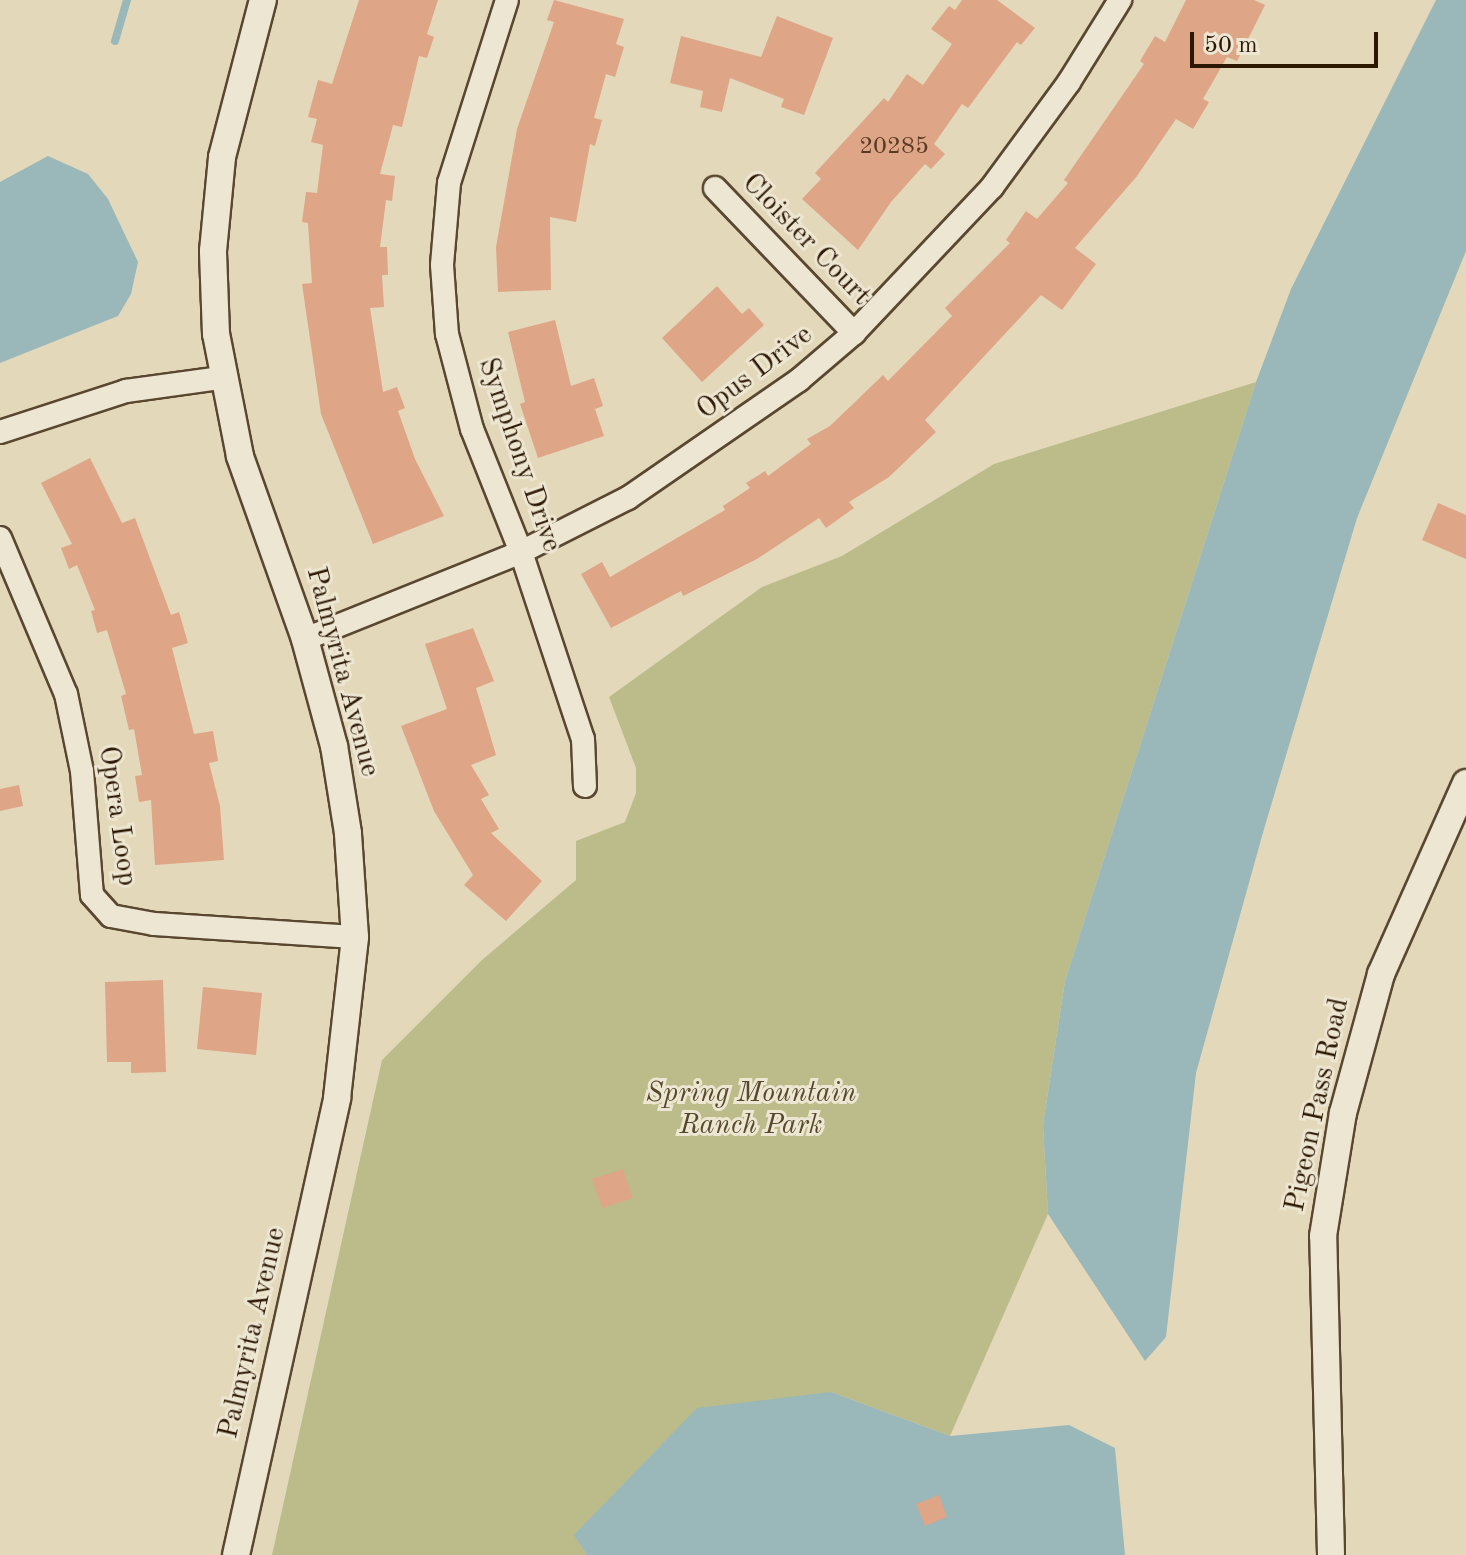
<!DOCTYPE html>
<html>
<head>
<meta charset="utf-8">
<style>
	body { margin:0 }
	#map { position:relative; width:1466px; height:1555px; overflow:hidden; background:#e4d8ba; font-family:"Old Standard TT",serif }
	div>[style] { position:absolute }
	[style*='--x'] { left:calc(var(--x)*1px); top:calc(var(--y)*1px); width:calc(var(--w)*1px); rotate:calc(var(--a)*1deg) }
	.green>* { inset:0; background:#bcbc8a }
	.water>* { inset:0; background:#9ab7ba }
	.stream>* { height:8px; margin:-4px; padding:0 4px; transform-origin:4px; border-radius:4px; background:#9ab7ba }
	.building>* { inset:0; background:#dea586 }
	.roads { filter:drop-shadow(2px 0 #594730) drop-shadow(-2px 0 #594730) drop-shadow(0 2px #594730) drop-shadow(0 -2px #594730) }
	.minor>* { height:22px; margin:-11px; padding:0 11px; transform-origin:11px; border-radius:11px; background:#ede6d2 }
	.tertiary>* { height:26px; margin:-13px; padding:0 13px; transform-origin:13px; border-radius:13px; background:#ede6d2 }
	span { translate:-50% -50%; white-space:nowrap; text-align:center; line-height:1.15; -webkit-text-stroke:6px #ede6d2; paint-order:stroke }
	.number-label { font-size:24px; color:#583a23 }
	.number-label span { -webkit-text-stroke-width:0 }
	.street-label { font-size:28px; color:#2b1702 }
	.park-label { font-size:28px; color:#56492b; font-style:italic }
	.scale { position:absolute; left:1190px; top:32px; width:188px; height:36px; box-sizing:border-box; border:4px solid #2b1702; border-top:0; padding-left:10px; font-size:24px; line-height:28px; white-space:nowrap; color:#2b1702; -webkit-text-stroke:6px #ede6d2; paint-order:stroke }
</style>
</head>
<body>
<div id="map">
	<div class="green">
		<i style="clip-path:polygon(1256px 382px,1065px 981px,1043px 1125px,1048px 1214px,950px 1436px,831px 1392px,575px 1535px,587px 1555px,272px 1555px,382px 1060px,482px 960px,576px 880px,576px 841px,625px 822px,636px 793px,636px 768px,609px 697px,762px 587px,842px 556px,994px 464px)"></i>
	</div>
	<div class="water">
		<i style="clip-path:polygon(1436px 0,1466px 0,1466px 251px,1357px 518px,1264px 829px,1196px 1073px,1166px 1337px,1145px 1361px,1048px 1214px,1043px 1125px,1065px 981px,1256px 382px,1291px 289px)"></i>
		<i style="clip-path:polygon(48px 156px,88px 174px,108px 199px,138px 262px,131px 294px,118px 316px,0 363px,0 182px)"></i>
		<i style="clip-path:polygon(831px 1392px,950px 1436px,1069px 1425px,1115px 1448px,1125px 1555px,587px 1555px,574px 1535px,697px 1408px)"></i>
	</div>
	<div class="stream">
		<i style="--x:115;--y:41;--w:43;--a:-73.7"></i>
	</div>
	<div class="building">
		<i style="clip-path:polygon(359px 0,438px 0,427px 34px,434px 37px,427px 58px,419px 56px,402px 127px,393px 125px,380px 174px,395px 176px,392px 201px,386px 200px,380px 247px,387px 247px,388px 275px,382px 275px,384px 307px,370px 308px,383px 392px,397px 387px,405px 408px,398px 411px,415px 459px,444px 516px,373px 544px,321px 414px,302px 284px,312px 283px,308px 223px,302px 222px,306px 192px,317px 193px,323px 145px,311px 142px,317px 119px,308px 117px,318px 80px,332px 84px)"></i>
		<i style="clip-path:polygon(554px 0,624px 19px,616px 44px,624px 47px,615px 77px,606px 74px,594px 118px,602px 120px,595px 146px,590px 144px,576px 222px,550px 217px,551px 290px,498px 292px,496px 247px,517px 129px,554px 22px,547px 20px)"></i>
		<i style="clip-path:polygon(962px 0,997px 0,1035px 28px,1021px 45px,1017px 42px,968px 108px,962px 104px,934px 144px,945px 154px,931px 169px,925px 164px,891px 202px,858px 250px,802px 199px,821px 179px,815px 173px,884px 98px,888px 102px,907px 74px,923px 85px,952px 44px,931px 29px,949px 6px,955px 10px)"></i>
		<i style="clip-path:polygon(1186px 0,1254px 0,1265px 5px,1237px 61px,1227px 57px,1203px 99px,1209px 102px,1193px 129px,1176px 119px,1137px 176px,1075px 248px,1096px 264px,1062px 310px,1041px 295px,925px 420px,936px 432px,889px 477px,849px 502px,854px 508px,826px 528px,819px 518px,757px 559px,683px 596px,681px 591px,611px 628px,581px 574px,602px 562px,610px 577px,725px 510px,723px 506px,750px 488px,746px 483px,765px 471px,768px 476px,811px 444px,807px 439px,830px 426px,883px 375px,888px 381px,952px 316px,945px 308px,1010px 243px,1006px 240px,1026px 211px,1037px 219px,1068px 183px,1064px 180px,1144px 64px,1140px 61px,1155px 36px,1165px 42px)"></i>
		<i style="clip-path:polygon(777px 16px,833px 38px,804px 115px,781px 107px,784px 99px,730px 78px,722px 112px,700px 107px,703px 91px,670px 83px,681px 36px,761px 57px)"></i>
		<i style="clip-path:polygon(717px 286px,742px 314px,749px 308px,764px 325px,702px 382px,662px 338px)"></i>
		<i style="clip-path:polygon(555px 320px,571px 386px,594px 378px,603px 406px,595px 409px,604px 436px,538px 458px,520px 404px,525px 402px,508px 332px)"></i>
		<i style="clip-path:polygon(90px 458px,122px 523px,135px 518px,171px 615px,179px 612px,188px 643px,172px 648px,194px 734px,213px 731px,218px 761px,209px 763px,220px 806px,224px 860px,155px 865px,151px 800px,139px 802px,135px 776px,142px 775px,134px 729px,129px 730px,121px 696px,126px 694px,107px 630px,97px 633px,91px 611px,95px 610px,77px 565px,69px 569px,61px 548px,72px 544px,41px 483px)"></i>
		<i style="clip-path:polygon(1438px 503px,1466px 515px,1466px 559px,1422px 540px)"></i>
		<i style="clip-path:polygon(473px 628px,494px 681px,476px 688px,496px 755px,471px 765px,489px 795px,481px 799px,499px 829px,491px 833px,542px 881px,506px 921px,464px 885px,473px 875px,434px 811px,401px 726px,447px 709px,425px 644px)"></i>
		<i style="clip-path:polygon(19px 785px,23px 806px,0 811px,0 789px)"></i>
		<i style="clip-path:polygon(163px 980px,166px 1072px,131px 1073px,131px 1062px,107px 1062px,105px 982px)"></i>
		<i style="clip-path:polygon(203px 987px,262px 993px,256px 1055px,197px 1049px)"></i>
		<i style="clip-path:polygon(623px 1169px,633px 1198px,602px 1208px,592px 1179px)"></i>
		<i style="clip-path:polygon(939px 1495px,947px 1517px,925px 1526px,916px 1504px)"></i>
	</div>
	<div class="roads">
		<div class="minor">
			<i style="--x:507;--y:0;--w:192;--a:107.6"></i>
			<i style="--x:449;--y:183;--w:82;--a:94.9"></i>
			<i style="--x:442;--y:265;--w:69;--a:85.9"></i>
			<i style="--x:447;--y:334;--w:98;--a:75.3"></i>
			<i style="--x:472;--y:429;--w:132;--a:68.3"></i>
			<i style="--x:521;--y:552;--w:197;--a:71.7"></i>
			<i style="--x:583;--y:739;--w:47;--a:87.6"></i>
			<i style="--x:715;--y:188;--w:201;--a:46.2"></i>
			<i style="--x:0;--y:432;--w:133;--a:-18"></i>
			<i style="--x:126;--y:391;--w:96;--a:-7.8"></i>
			<i style="--x:0;--y:538;--w:169;--a:67.1"></i>
			<i style="--x:66;--y:694;--w:79;--a:78.3"></i>
			<i style="--x:82;--y:771;--w:124;--a:85.4"></i>
			<i style="--x:92;--y:895;--w:28;--a:48"></i>
			<i style="--x:111;--y:916;--w:44;--a:10.5"></i>
			<i style="--x:154;--y:924;--w:201;--a:3.7"></i>
			<i style="--x:305;--y:639;--w:233;--a:-21.9"></i>
			<i style="--x:521;--y:552;--w:120;--a:-26.8"></i>
			<i style="--x:628;--y:498;--w:208;--a:-34.6"></i>
			<i style="--x:799;--y:380;--w:72;--a:-40.5"></i>
			<i style="--x:854;--y:333;--w:201;--a:-46.6"></i>
			<i style="--x:992;--y:187;--w:130;--a:-53.7"></i>
			<i style="--x:1069;--y:82;--w:97;--a:-58.1"></i>
		</div>
		<div class="tertiary">
			<i style="--x:236;--y:1555;--w:468;--a:-77.5"></i>
			<i style="--x:337;--y:1098;--w:162;--a:-83.6"></i>
			<i style="--x:355;--y:937;--w:104;--a:-93.9"></i>
			<i style="--x:348;--y:833;--w:88;--a:-99.1"></i>
			<i style="--x:334;--y:746;--w:111;--a:-105.2"></i>
			<i style="--x:305;--y:639;--w:194;--a:-109.6"></i>
			<i style="--x:240;--y:456;--w:124;--a:-101.1"></i>
			<i style="--x:216;--y:334;--w:83;--a:-92.1"></i>
			<i style="--x:213;--y:251;--w:94;--a:-84.5"></i>
			<i style="--x:222;--y:157;--w:162;--a:-75.4"></i>
			<i style="--x:1331;--y:1555;--w:319;--a:-91.4"></i>
			<i style="--x:1323;--y:1236;--w:125;--a:-80.8"></i>
			<i style="--x:1343;--y:1113;--w:144;--a:-74.7"></i>
			<i style="--x:1381;--y:974;--w:209;--a:-66"></i>
		</div>
	</div>
	<div class="number-label">
		<span style="left:894px;top:148px">20285</span>
	</div>
	<div class="street-label">
		<span style="left:806px;top:240px;rotate:46deg">Cloister Court</span>
		<span style="left:755px;top:373px;rotate:-37deg">Opus Drive</span>
		<span style="left:519px;top:455px;rotate:71deg">Symphony Drive</span>
		<span style="left:342px;top:672px;rotate:75deg">Palmyrita Avenue</span>
		<span style="left:117px;top:816px;rotate:82deg">Opera Loop</span>
		<span style="left:1318px;top:1105px;rotate:-78deg">Pigeon Pass Road</span>
		<span style="left:253px;top:1333px;rotate:-77deg">Palmyrita Avenue</span>
	</div>
	<div class="park-label">
		<span style="left:751px;top:1110px">Spring Mountain<br>Ranch Park</span>
	</div>
	<div class="scale">50 m</div>
</div>
</body>
</html>
